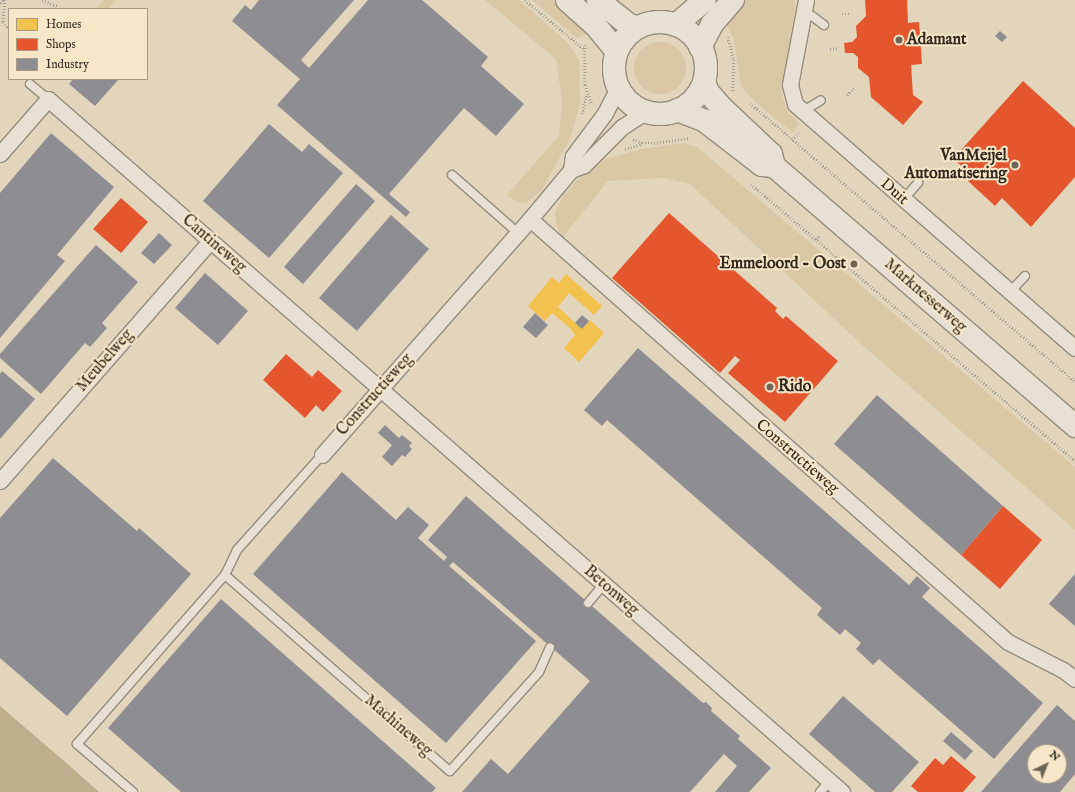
<!DOCTYPE html>
<html>
<head>
<meta charset="utf-8">
<style>
	body { margin:0 }
	#map { position:relative; width:1075px; height:792px; overflow:hidden; background:#e2d5bb; font-family:"IM FELL English",serif }
	div>[style] { position:absolute }
	[style*='--x'] { left:calc(var(--x)*1px); top:calc(var(--y)*1px); width:calc(var(--w)*1px); rotate:calc(var(--a)*1deg) }
	.green>* { inset:0; background:#d9c7a5 }
	.round { border-radius:50% }
	.water>* { inset:0; background:#bfae8e }
	.homes>* { inset:0; background:#f2c14e }
	.shops>* { inset:0; background:#e4572e }
	.industry>* { inset:0; background:#8d8d92 }
	.path>* { height:2.5px; margin-top:-1.25px; transform-origin:0; background:repeating-linear-gradient(90deg,#a6a196 0 1px,transparent 0 3px) }
	.roads { filter:drop-shadow(1px 0 #968d7d) drop-shadow(-1px 0 #968d7d) drop-shadow(0 1px #968d7d) drop-shadow(0 -1px #968d7d) }
	.lane>* { height:8px; margin:-4px; padding:0 4px; transform-origin:4px; border-radius:4px; background:#e7e0d3 }
	.street>* { height:15px; margin:-7.5px; padding:0 7.5px; transform-origin:7.5px; border-radius:7.5px; background:#e7e0d3 }
	.secondary>* { height:22px; margin:-11px; padding:0 11px; transform-origin:11px; border-radius:11px; background:#e7e0d3 }
	.secondary>.ring { margin:-11px; padding:0; box-sizing:content-box; background:none; border:22px solid #e7e0d3; border-radius:50% }
	.dots>* { width:11px; height:11px; translate:-50% -50%; box-sizing:border-box; border:2px solid #f7e7c8; border-radius:50% }
	span { translate:-50% -50%; white-space:nowrap; text-align:center; line-height:1.15; -webkit-text-stroke:4px #f7e7c8; paint-order:stroke }
	.poi-label { font-size:16px; color:#31281e; font-weight:700 }
	.left { translate:0 -50%; text-align:left }
	.right { translate:-100% -50%; text-align:right }
	.street-label { font-size:16px; color:#31281e }
	.legend { position:absolute; left:8px; top:8px; width:140px; height:72px; box-sizing:border-box; background:#f7e7c8; border:1px solid #a89b84; margin:0; padding:5px 7px; list-style:none; font-size:12px; color:#31281e }
	.legend li { display:flex; align-items:center; gap:8px; height:20px }
	.legend b { width:20px; border:1px solid #a89b84 }
	.north { position:absolute; left:1027px; top:744px; width:40px; height:40px; box-sizing:border-box; background:#f7e7c8; border:1px solid #a89b84; border-radius:50%; rotate:43deg; font-size:11px; font-weight:700; line-height:16px; text-align:center; color:#31281e }
	.north::after { content:''; display:block; margin:auto; width:14px; height:18px; background:#6f6555; clip-path:polygon(50% 0,100% 100%,50% 72%,0 100%) }
</style>
</head>
<body>
<div id="map">
	<div class="green">
		<i style="clip-path:polygon(104px 0,116px 0,108px 9px,96px 9px)"></i>
		<i style="clip-path:polygon(485px 0,519px 0,567px 42px,579px 60px,580px 104px,570px 139px,541px 191px,527px 202px,519px 203px,507px 195px,559px 136px,562px 100px,556px 59px)"></i>
		<i style="clip-path:polygon(532px 0,559px 0,589px 28px,585px 35px,577px 38px)"></i>
		<i style="clip-path:polygon(741px 0,794px 0,796px 5px,781px 92px,787px 111px,799px 123px,793px 133px,754px 101px,741px 86px,734px 40px,724px 20px)"></i>
		<i class="round" style="left:634px;top:42px;width:52px;height:52px"></i>
		<i style="clip-path:polygon(684px 143px,697px 147px,1075px 467px,1075px 530px,859px 342px,690px 184px,663px 178px,608px 181px,563px 237px,557px 228px,555px 212px,564px 195px,581px 176px,606px 159px,642px 149px)"></i>
	</div>
	<div class="water">
		<i style="clip-path:polygon(0 706px,71px 767px,99px 792px,0 792px)"></i>
	</div>
	<div class="homes">
		<i style="clip-path:polygon(566px 274px,602px 306px,594px 315px,569px 293px,558px 307px,582px 329px,590px 320px,604px 333px,579px 362px,564px 348px,575px 335px,570px 328px,552px 313px,545px 321px,528px 306px,552px 277px,559px 283px)"></i>
	</div>
	<div class="shops">
		<i style="clip-path:polygon(865px 0,907px 0,908px 23px,919px 22px,922px 64px,911px 65px,913px 95px,923px 102px,903px 125px,871px 97px,869px 77px,858px 68px,858px 57px,853px 53px,845px 53px,844px 43px,852px 42px,857px 37px,856px 26px,866px 16px)"></i>
		<i style="clip-path:polygon(1023px 81px,1075px 128px,1075px 177px,1031px 227px,1002px 198px,995px 206px,968px 181px,974px 174px,971px 171px,970px 173px,953px 159px)"></i>
		<i style="clip-path:polygon(121px 198px,148px 222px,121px 253px,93px 229px)"></i>
		<i style="clip-path:polygon(669px 213px,777px 308px,775px 311px,783px 319px,786px 316px,838px 361px,785px 422px,728px 373px,740px 360px,735px 356px,720px 373px,612px 278px)"></i>
		<i style="clip-path:polygon(286px 354px,312px 377px,318px 370px,342px 391px,323px 412px,316px 405px,305px 418px,263px 380px)"></i>
		<i style="clip-path:polygon(1003px 506px,1042px 540px,1000px 589px,961px 555px)"></i>
		<i style="clip-path:polygon(951px 756px,976px 777px,963px 792px,918px 792px,911px 786px,935px 758px,943px 765px)"></i>
	</div>
	<div class="industry">
		<i style="clip-path:polygon(259px 0,354px 0,301px 60px,309px 68px,368px 0,422px 0,488px 57px,481px 66px,524px 104px,496px 136px,464px 108px,389px 194px,410px 212px,406px 217px,277px 105px,300px 79px,232px 21px,245px 5px,251px 10px)"></i>
		<i style="clip-path:polygon(1000px 31px,1007px 37px,1002px 42px,995px 36px)"></i>
		<i style="clip-path:polygon(73px 79px,119px 79px,95px 106px,69px 84px)"></i>
		<i style="clip-path:polygon(269px 124px,302px 152px,309px 144px,343px 173px,269px 258px,203px 201px)"></i>
		<i style="clip-path:polygon(51px 133px,114px 187px,57px 255px,65px 261px,0 338px,0 193px)"></i>
		<i style="clip-path:polygon(356px 184px,375px 201px,303px 284px,284px 267px)"></i>
		<i style="clip-path:polygon(391px 215px,429px 249px,357px 331px,319px 298px)"></i>
		<i style="clip-path:polygon(159px 233px,172px 245px,154px 264px,141px 253px)"></i>
		<i style="clip-path:polygon(96px 245px,138px 282px,102px 323px,107px 328px,90px 347px,85px 343px,41px 394px,0 358px,0 354px)"></i>
		<i style="clip-path:polygon(205px 273px,248px 311px,218px 345px,175px 308px)"></i>
		<i style="clip-path:polygon(535px 313px,548px 325px,536px 338px,523px 327px)"></i>
		<i style="clip-path:polygon(582px 315px,589px 321px,582px 329px,575px 323px)"></i>
		<i style="clip-path:polygon(638px 348px,909px 585px,917px 576px,930px 588px,922px 597px,1043px 703px,994px 759px,879px 659px,873px 665px,856px 649px,861px 643px,845px 629px,840px 635px,817px 615px,822px 608px,607px 420px,602px 426px,584px 410px)"></i>
		<i style="clip-path:polygon(2px 371px,35px 399px,0 439px,0 374px)"></i>
		<i style="clip-path:polygon(877px 395px,1003px 506px,961px 555px,834px 444px)"></i>
		<i style="clip-path:polygon(385px 425px,399px 438px,402px 435px,412px 443px,409px 446px,412px 449px,405px 457px,402px 455px,392px 466px,382px 457px,392px 445px,378px 433px)"></i>
		<i style="clip-path:polygon(53px 458px,137px 531px,139px 528px,191px 574px,67px 716px,0 658px,0 518px)"></i>
		<i style="clip-path:polygon(342px 472px,396px 520px,408px 507px,429px 525px,418px 538px,444px 561px,447px 557px,428px 540px,466px 496px,703px 703px,706px 702px,712px 708px,711px 711px,740px 736px,738px 739px,771px 768px,749px 792px,715px 792px,737px 766px,724px 754px,690px 792px,462px 792px,491px 759px,508px 774px,590px 681px,453px 562px,449px 566px,536px 641px,446px 743px,253px 574px)"></i>
		<i style="clip-path:polygon(1075px 574px,1075px 626px,1049px 604px)"></i>
		<i style="clip-path:polygon(221px 599px,436px 788px,432px 792px,181px 792px,108px 728px)"></i>
		<i style="clip-path:polygon(843px 696px,919px 762px,892px 792px,875px 792px,809px 734px)"></i>
		<i style="clip-path:polygon(evenodd,1057px 705px,1075px 721px,1075px 774px,1060px 792px,981px 792px,1057px 705px,1035px 752px,1059px 752px,1059px 776px,1035px 776px,1035px 752px)"></i>
		<i style="clip-path:polygon(951px 732px,973px 751px,965px 760px,943px 741px)"></i>
	</div>
	<div class="path">
		<i style="--x:5;--y:0;--w:22;--a:95"></i>
		<i style="--x:3;--y:22;--w:8;--a:45"></i>
		<i style="--x:42;--y:0;--w:17;--a:21"></i>
		<i style="--x:525;--y:0;--w:77;--a:39.7"></i>
		<i style="--x:0;--y:3;--w:4;--a:-45"></i>
		<i style="--x:842;--y:14;--w:7;--a:0"></i>
		<i style="--x:728;--y:37;--w:24;--a:75"></i>
		<i style="--x:734;--y:60;--w:31;--a:92"></i>
		<i style="--x:585;--y:45;--w:40;--a:90"></i>
		<i style="--x:585;--y:85;--w:20;--a:70"></i>
		<i style="--x:830;--y:49;--w:7;--a:-8"></i>
		<i style="--x:847;--y:95;--w:10;--a:-45"></i>
		<i style="--x:750;--y:103;--w:428;--a:40.6"></i>
		<i style="--x:582;--y:114;--w:19;--a:-78"></i>
		<i style="--x:633;--y:139;--w:10;--a:24"></i>
		<i style="--x:642;--y:143;--w:12;--a:0"></i>
		<i style="--x:654;--y:143;--w:35;--a:-8"></i>
		<i style="--x:792;--y:140;--w:12;--a:-48"></i>
		<i style="--x:625;--y:149;--w:17;--a:-17"></i>
		<i style="--x:751;--y:184;--w:426;--a:40.5"></i>
		<i style="--x:816;--y:239;--w:4;--a:-45"></i>
	</div>
	<div class="roads">
		<div class="lane">
			<i style="--x:803;--y:14;--w:9;--a:13"></i>
			<i style="--x:812;--y:16;--w:15;--a:37"></i>
			<i style="--x:30;--y:84;--w:23;--a:40"></i>
			<i style="--x:802;--y:112;--w:22;--a:-32"></i>
			<i style="--x:452;--y:175;--w:88;--a:41.3"></i>
			<i style="--x:903;--y:200;--w:23;--a:-49"></i>
			<i style="--x:1010;--y:292;--w:22;--a:-47"></i>
			<i style="--x:225;--y:575;--w:298;--a:41.1"></i>
			<i style="--x:450;--y:771;--w:133;--a:-48"></i>
			<i style="--x:539;--y:672;--w:27;--a:-66"></i>
			<i style="--x:588;--y:603;--w:25;--a:-50"></i>
			<i style="--x:133;--y:792;--w:74;--a:-139.4"></i>
			<i style="--x:77;--y:744;--w:225;--a:-48.8"></i>
			<i style="--x:225;--y:575;--w:28;--a:-64"></i>
			<i style="--x:237;--y:550;--w:127;--a:-48.2"></i>
			<i style="--x:820;--y:792;--w:15;--a:-48"></i>
		</div>
		<div class="street">
			<i style="--x:806;--y:0;--w:86;--a:100.7"></i>
			<i style="--x:790;--y:85;--w:20;--a:75"></i>
			<i style="--x:795;--y:104;--w:371;--a:41.1"></i>
			<i style="--x:0;--y:154;--w:73;--a:-48.9"></i>
			<i style="--x:48;--y:99;--w:1054;--a:41.11"></i>
			<i style="--x:571;--y:170;--w:14;--a:-82"></i>
			<i style="--x:573;--y:156;--w:54;--a:-53.3"></i>
			<i style="--x:605;--y:113;--w:28;--a:-63"></i>
			<i style="--x:530;--y:219;--w:64;--a:-50.1"></i>
			<i style="--x:571;--y:170;--w:14;--a:-21"></i>
			<i style="--x:584;--y:165;--w:54;--a:-45"></i>
			<i style="--x:622;--y:127;--w:27;--a:-33"></i>
			<i style="--x:322;--y:455;--w:315;--a:-48.6"></i>
			<i style="--x:530;--y:219;--w:638;--a:41.51"></i>
			<i style="--x:1008;--y:642;--w:62;--a:27"></i>
			<i style="--x:1063;--y:670;--w:15;--a:37"></i>
			<i style="--x:0;--y:481;--w:319;--a:-48.8"></i>
		</div>
		<div class="secondary">
			<i style="--x:567;--y:0;--w:39;--a:42"></i>
			<i style="--x:596;--y:26;--w:33;--a:51"></i>
			<i style="--x:598;--y:0;--w:40;--a:39"></i>
			<i style="--x:629;--y:25;--w:9;--a:13"></i>
			<i class="ring" style="left:614px;top:22px;width:70px;height:70px"></i>
			<i style="--x:676;--y:25;--w:38;--a:-41"></i>
			<i style="--x:700;--y:47;--w:26;--a:-62"></i>
			<i style="--x:712;--y:24;--w:32;--a:-49"></i>
			<i style="--x:704;--y:82;--w:11;--a:68"></i>
			<i style="--x:708;--y:92;--w:18;--a:49"></i>
			<i style="--x:720;--y:106;--w:70;--a:43.3"></i>
			<i style="--x:771;--y:154;--w:12;--a:76"></i>
			<i style="--x:677;--y:110;--w:30;--a:21"></i>
			<i style="--x:705;--y:121;--w:72;--a:37.7"></i>
			<i style="--x:762;--y:165;--w:12;--a:5"></i>
			<i style="--x:774;--y:166;--w:398;--a:40.8"></i>
		</div>
	</div>
	<div class="dots">
		<i style="left:899px;top:40px;background:#6f6555"></i>
		<i style="left:1015px;top:165px;background:#6f6555"></i>
		<i style="left:854px;top:264px;background:#6f6555"></i>
		<i style="left:770px;top:387px;background:#6f6555"></i>
	</div>
	<div class="poi-label">
		<span class="left" style="left:907px;top:40px">Adamant</span>
		<span class="right" style="left:1007px;top:165px">VanMeijel<br>Automatisering</span>
		<span class="right" style="left:846px;top:264px">Emmeloord - Oost</span>
		<span class="left" style="left:778px;top:387px">Rido</span>
	</div>
	<div class="street-label">
		<span style="left:894px;top:192px;rotate:41deg">Duit</span>
		<span style="left:214px;top:244px;rotate:41deg">Cantineweg</span>
		<span style="left:925px;top:296px;rotate:41deg">Marknesserweg</span>
		<span style="left:105px;top:361px;rotate:-49deg">Meubelweg</span>
		<span style="left:375px;top:395px;rotate:-48deg">Constructieweg</span>
		<span style="left:797px;top:457px;rotate:41deg">Constructieweg</span>
		<span style="left:611px;top:591px;rotate:41deg">Betonweg</span>
		<span style="left:398px;top:726px;rotate:41deg">Machineweg</span>
	</div>
	<ul class="legend">
	<li><b style="height:11px;background:#f2c14e"></b>Homes</li>
	<li><b style="height:11px;background:#e4572e"></b>Shops</li>
	<li><b style="height:11px;background:#8d8d92"></b>Industry</li>
	</ul>
	<div class="north">N</div>
</div>
</body>
</html>
